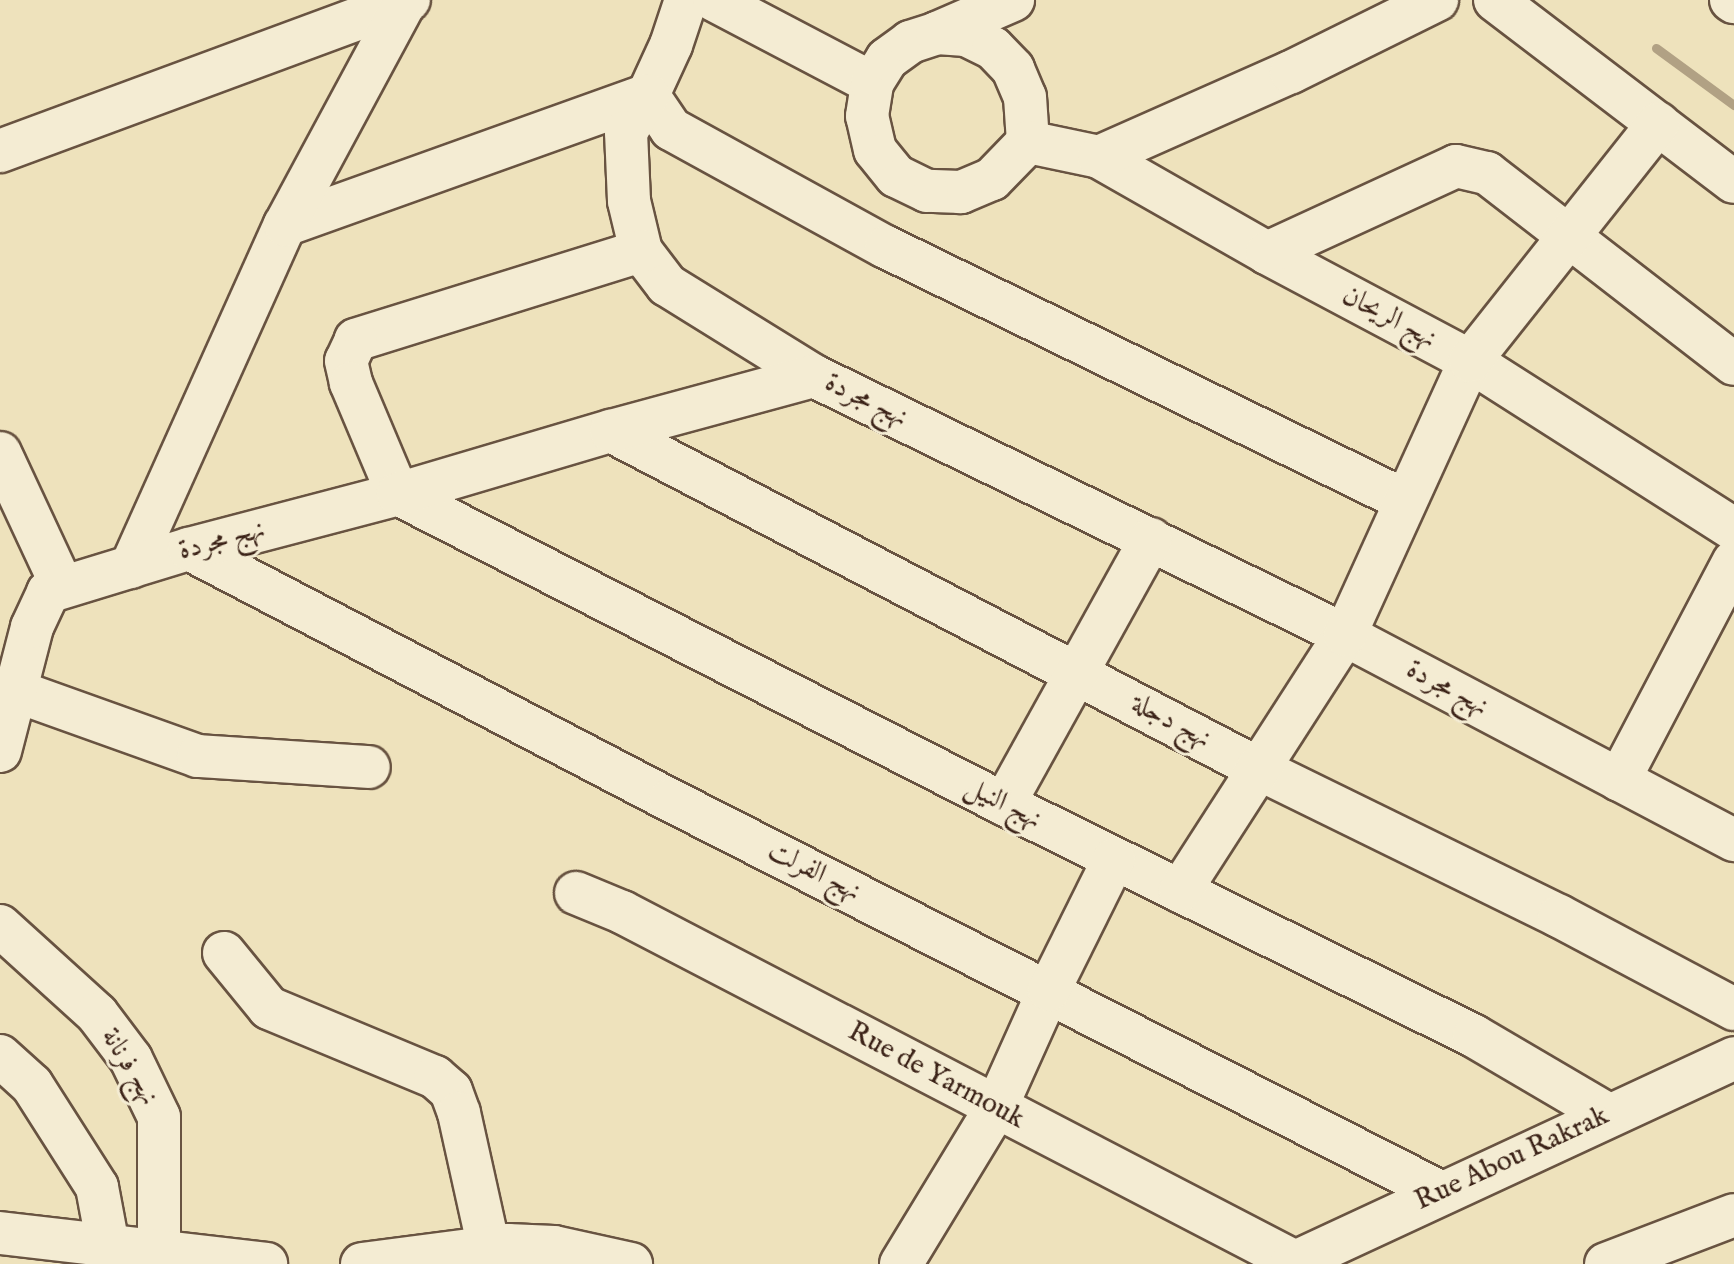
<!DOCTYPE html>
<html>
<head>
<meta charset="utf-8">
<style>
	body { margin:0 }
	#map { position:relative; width:1734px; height:1264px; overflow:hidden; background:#eee2bc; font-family:"IM FELL English",Amiri,serif }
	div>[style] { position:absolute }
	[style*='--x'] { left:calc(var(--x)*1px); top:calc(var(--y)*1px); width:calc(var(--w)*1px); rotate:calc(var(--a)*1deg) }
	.stream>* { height:9px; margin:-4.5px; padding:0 4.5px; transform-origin:4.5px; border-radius:4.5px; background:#b1a184 }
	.roads { filter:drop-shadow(2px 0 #685341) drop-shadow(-2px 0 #685341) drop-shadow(0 2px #685341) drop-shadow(0 -2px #685341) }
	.minor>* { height:42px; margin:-21px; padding:0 21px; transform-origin:21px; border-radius:21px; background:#f4ecd3 }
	span { translate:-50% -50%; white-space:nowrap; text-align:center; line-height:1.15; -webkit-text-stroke:6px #f4ecd3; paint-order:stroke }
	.street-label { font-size:28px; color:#3c2318 }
</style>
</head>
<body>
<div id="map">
	<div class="stream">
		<i style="--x:1656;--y:48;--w:97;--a:36.2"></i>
	</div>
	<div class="roads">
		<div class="minor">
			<i style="--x:686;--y:0;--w:47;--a:108.4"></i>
			<i style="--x:671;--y:45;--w:55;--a:114.7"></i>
			<i style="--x:648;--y:95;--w:41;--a:55.9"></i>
			<i style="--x:671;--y:129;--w:245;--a:28.8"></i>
			<i style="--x:886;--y:247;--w:576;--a:26.03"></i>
			<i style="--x:714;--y:0;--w:178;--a:27.7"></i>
			<i style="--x:1495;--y:0;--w:300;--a:37.3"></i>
			<i style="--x:1731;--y:0;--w:4;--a:34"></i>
			<i style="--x:937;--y:33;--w:29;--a:4"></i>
			<i style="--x:966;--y:35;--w:30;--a:26"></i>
			<i style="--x:993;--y:48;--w:29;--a:46"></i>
			<i style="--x:1013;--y:69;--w:30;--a:67"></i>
			<i style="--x:1025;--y:97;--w:45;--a:86.2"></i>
			<i style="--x:1028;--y:142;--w:52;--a:134.2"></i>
			<i style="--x:992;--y:179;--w:34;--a:157"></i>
			<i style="--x:961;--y:192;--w:34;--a:-178"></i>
			<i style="--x:927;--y:191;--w:34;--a:-154"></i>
			<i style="--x:896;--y:176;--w:33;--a:-129"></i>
			<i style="--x:875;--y:150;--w:35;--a:-103"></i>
			<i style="--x:867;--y:116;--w:33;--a:-81"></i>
			<i style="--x:872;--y:83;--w:28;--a:-58"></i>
			<i style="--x:887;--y:59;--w:29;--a:-36"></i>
			<i style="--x:910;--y:42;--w:28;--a:-18"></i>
			<i style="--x:937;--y:33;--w:83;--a:-23.5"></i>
			<i style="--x:1028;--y:142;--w:73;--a:11.9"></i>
			<i style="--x:1099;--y:157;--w:193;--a:29.7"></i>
			<i style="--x:1267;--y:253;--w:230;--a:28"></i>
			<i style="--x:1470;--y:361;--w:313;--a:32.5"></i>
			<i style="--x:0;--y:151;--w:436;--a:-20.3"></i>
			<i style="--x:1099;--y:157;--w:210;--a:-23.9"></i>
			<i style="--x:1291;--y:72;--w:163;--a:-26.3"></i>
			<i style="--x:285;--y:225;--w:386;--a:-19.7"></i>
			<i style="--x:648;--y:95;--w:43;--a:120.7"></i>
			<i style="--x:626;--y:132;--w:69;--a:87.5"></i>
			<i style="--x:629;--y:201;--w:51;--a:76.5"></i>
			<i style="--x:641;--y:251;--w:43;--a:52.6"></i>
			<i style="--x:667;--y:285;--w:173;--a:31.8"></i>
			<i style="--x:814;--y:376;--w:591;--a:26"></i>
			<i style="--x:1345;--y:635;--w:440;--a:27.8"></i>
			<i style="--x:641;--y:251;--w:299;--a:162.7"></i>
			<i style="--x:356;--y:340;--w:23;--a:115"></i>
			<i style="--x:346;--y:361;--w:23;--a:77"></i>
			<i style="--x:351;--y:383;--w:121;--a:67.1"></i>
			<i style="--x:398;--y:494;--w:681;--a:27.09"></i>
			<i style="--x:1004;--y:804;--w:524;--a:26.27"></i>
			<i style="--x:1474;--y:1036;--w:154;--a:30.4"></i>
			<i style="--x:1267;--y:253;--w:208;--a:-24.7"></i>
			<i style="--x:1456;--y:166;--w:32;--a:13"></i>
			<i style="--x:1487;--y:173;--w:312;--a:37.7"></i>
			<i style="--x:611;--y:431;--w:729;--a:27.55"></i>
			<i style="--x:1257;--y:768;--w:336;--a:26.1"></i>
			<i style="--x:1559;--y:916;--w:198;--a:28"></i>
			<i style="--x:0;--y:453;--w:147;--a:65"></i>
			<i style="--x:189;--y:549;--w:543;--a:27.56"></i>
			<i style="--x:670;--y:800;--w:864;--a:26.98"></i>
			<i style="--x:131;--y:567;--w:375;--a:-65.8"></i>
			<i style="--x:285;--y:225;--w:255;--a:-61.7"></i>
			<i style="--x:16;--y:691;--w:193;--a:19.7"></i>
			<i style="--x:198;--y:756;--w:171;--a:3.7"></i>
			<i style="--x:0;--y:751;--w:128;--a:-75.5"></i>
			<i style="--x:32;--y:627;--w:38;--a:-65"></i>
			<i style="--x:48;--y:592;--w:147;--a:-17"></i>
			<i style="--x:189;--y:549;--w:216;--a:-14.7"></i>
			<i style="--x:398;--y:494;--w:222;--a:-16.5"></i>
			<i style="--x:611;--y:431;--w:210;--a:-15.2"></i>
			<i style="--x:1619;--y:780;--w:247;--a:-62.3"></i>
			<i style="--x:1004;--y:804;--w:303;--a:-61"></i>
			<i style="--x:1180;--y:891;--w:305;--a:-57.2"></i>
			<i style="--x:1345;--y:635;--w:301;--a:-65.5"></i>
			<i style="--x:1470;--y:361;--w:303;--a:-51.6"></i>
			<i style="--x:576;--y:893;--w:50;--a:22.4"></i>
			<i style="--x:622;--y:912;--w:759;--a:27.48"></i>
			<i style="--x:0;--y:926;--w:131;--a:42.2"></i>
			<i style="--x:97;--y:1014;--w:56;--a:52.9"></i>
			<i style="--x:131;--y:1059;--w:64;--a:64.2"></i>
			<i style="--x:159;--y:1117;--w:135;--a:90"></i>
			<i style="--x:224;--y:953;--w:71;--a:50.7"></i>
			<i style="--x:269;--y:1008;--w:180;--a:22.6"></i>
			<i style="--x:435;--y:1077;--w:21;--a:41"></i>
			<i style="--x:451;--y:1091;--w:23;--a:70"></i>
			<i style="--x:459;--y:1113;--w:138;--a:77.5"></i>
			<i style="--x:0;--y:1056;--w:43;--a:42.2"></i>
			<i style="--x:32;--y:1085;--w:121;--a:57.5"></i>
			<i style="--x:97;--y:1187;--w:60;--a:79.4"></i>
			<i style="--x:0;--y:1233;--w:268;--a:6.6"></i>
			<i style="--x:362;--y:1264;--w:147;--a:-7.4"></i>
			<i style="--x:508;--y:1245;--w:46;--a:2.5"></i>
			<i style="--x:554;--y:1247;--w:79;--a:12.4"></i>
			<i style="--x:901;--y:1264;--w:183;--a:-58.7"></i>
			<i style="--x:996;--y:1108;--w:129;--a:-65.8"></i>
			<i style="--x:1049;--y:990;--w:146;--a:-63.6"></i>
			<i style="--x:1291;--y:1264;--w:489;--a:-24.9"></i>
			<i style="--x:1606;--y:1264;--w:137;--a:-20.9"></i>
		</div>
	</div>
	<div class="street-label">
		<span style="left:1389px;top:318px;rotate:28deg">نهج الريحان</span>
		<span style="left:866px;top:401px;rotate:26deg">نهج مجردة</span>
		<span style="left:222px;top:541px;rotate:-15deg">نهج مجردة</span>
		<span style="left:1447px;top:689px;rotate:28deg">نهج مجردة</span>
		<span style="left:1171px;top:722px;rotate:28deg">نهج دجلة</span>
		<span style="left:1003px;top:804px;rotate:27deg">نهج النيل</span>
		<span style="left:814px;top:872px;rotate:27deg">نهج الفرلت</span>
		<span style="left:129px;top:1067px;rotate:59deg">نهج فرنانة</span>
		<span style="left:936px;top:1076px;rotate:28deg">Rue de Yarmouk</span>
		<span style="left:1512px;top:1159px;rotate:-25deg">Rue Abou Rakrak</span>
	</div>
</div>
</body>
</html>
